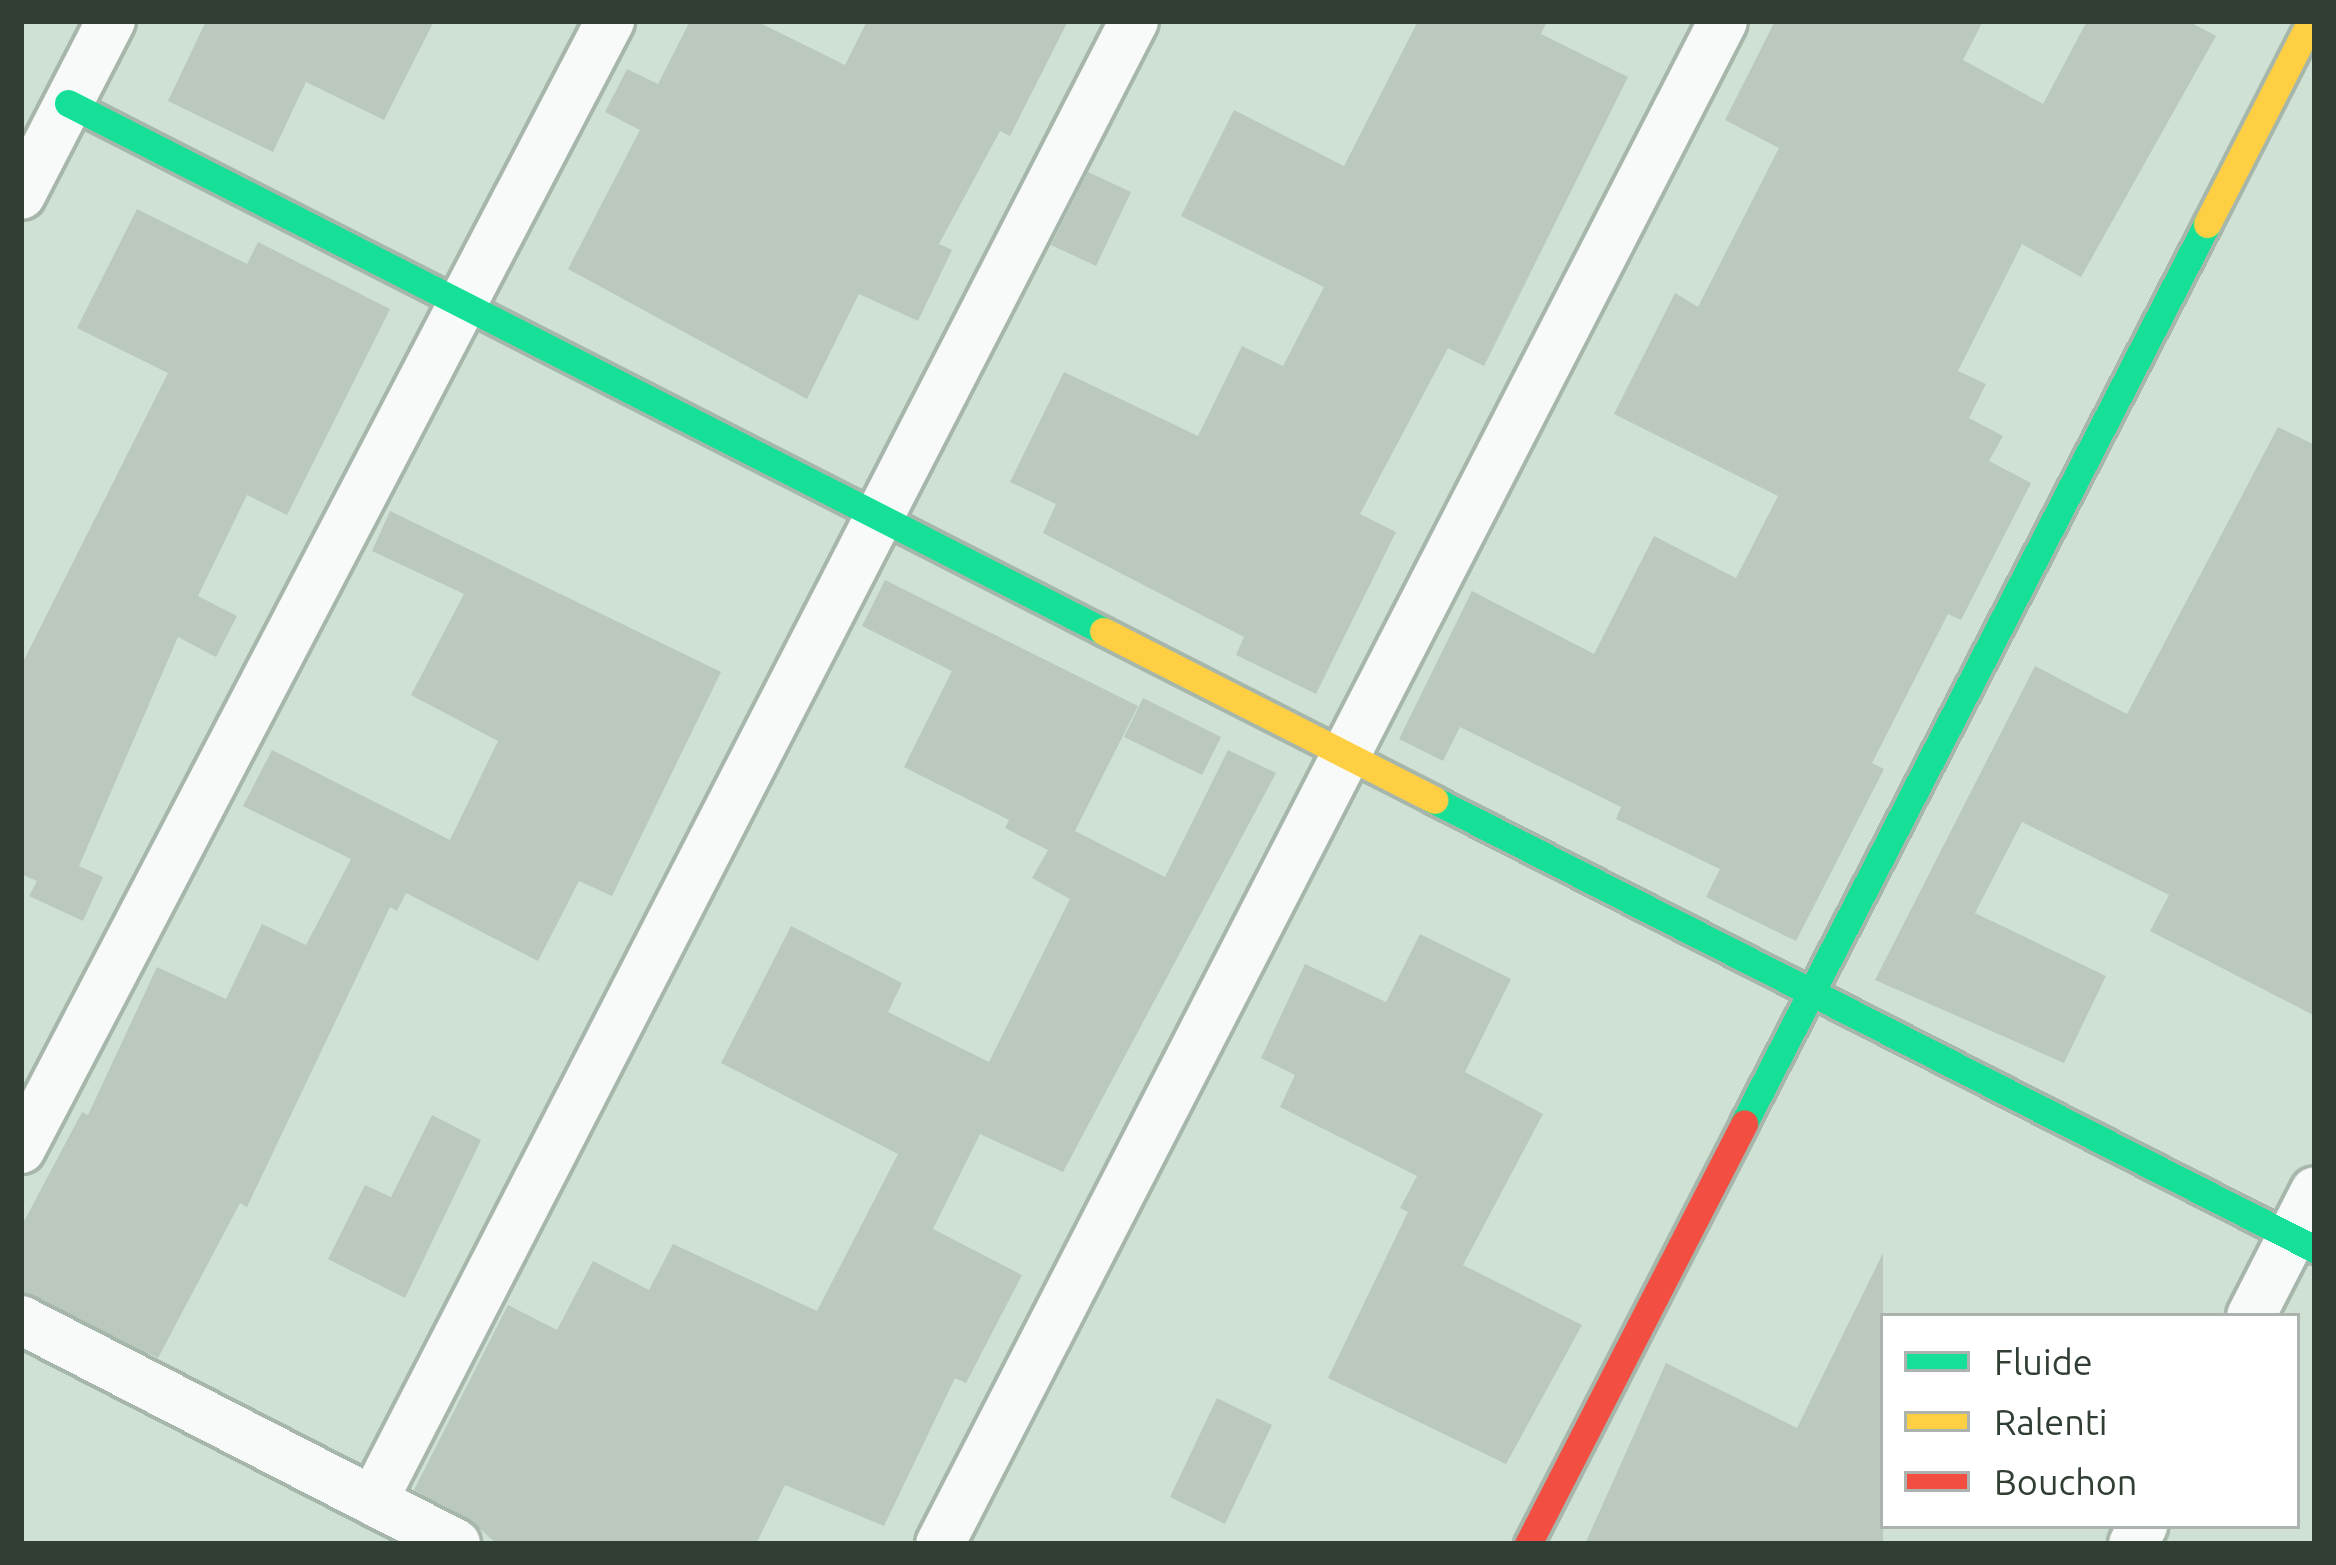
<!DOCTYPE html>
<html>
<head>
<meta charset="utf-8">
<style>
	body { margin:0 }
	#map { position:relative; width:2336px; height:1565px; overflow:hidden; background:#cfe1d4; font-family:Ubuntu,sans-serif }
	div>[style] { position:absolute }
	[style*='--x'] { left:calc(var(--x)*1px); top:calc(var(--y)*1px); width:calc(var(--w)*1px); rotate:calc(var(--a)*1deg) }
	.building>* { inset:0; background:#bac8be }
	.roads { filter:drop-shadow(3px 0 #a7b6ab) drop-shadow(-3px 0 #a7b6ab) drop-shadow(0 3px #a7b6ab) drop-shadow(0 -3px #a7b6ab) }
	.street>* { height:48px; margin:-24px; padding:0 24px; transform-origin:24px; border-radius:24px; background:#f8faf9 }
	.fast>* { height:27px; margin:-13.5px; padding:0 13.5px; transform-origin:13.5px; border-radius:13.5px; background:#16e098 }
	.slow>* { height:27px; margin:-13.5px; padding:0 13.5px; transform-origin:13.5px; border-radius:13.5px; background:#ffcf43 }
	.jam>* { height:27px; margin:-13.5px; padding:0 13.5px; transform-origin:13.5px; border-radius:13.5px; background:#f24e42 }
	span { translate:-50% -50%; white-space:nowrap; text-align:center; line-height:1.15; -webkit-text-stroke:10px #fff; paint-order:stroke }
	.frame { position:absolute; inset:0; border:24px solid #303e34; pointer-events:none }
	.legend { position:absolute; left:1880px; top:1313px; width:420px; height:216px; box-sizing:border-box; background:#fff; border:3px solid #acb2ae; margin:0; padding:15px 21px; list-style:none; font-size:36px; color:#303e34 }
	.legend li { display:flex; align-items:center; gap:24px; height:60px }
	.legend b { width:60px; border:3px solid #acb2ae }
</style>
</head>
<body>
<div id="map">
	<div class="building">
		<i style="clip-path:polygon(206px 21px,434px 21px,384px 120px,306px 82px,273px 152px,168px 101px)"></i>
		<i style="clip-path:polygon(690px 21px,756px 21px,845px 65px,867px 21px,1068px 21px,1010px 136px,1000px 131px,939px 244px,952px 250px,918px 321px,859px 294px,807px 399px,568px 269px,640px 130px,605px 112px,627px 69px,658px 84px)"></i>
		<i style="clip-path:polygon(1418px 21px,1547px 21px,1541px 34px,1628px 77px,1484px 366px,1448px 348px,1360px 514px,1396px 532px,1316px 694px,1236px 655px,1244px 637px,1043px 533px,1056px 504px,1010px 482px,1064px 372px,1198px 436px,1242px 346px,1283px 366px,1324px 287px,1181px 216px,1234px 110px,1344px 166px)"></i>
		<i style="clip-path:polygon(1775px 21px,1983px 21px,1963px 60px,2043px 104px,2087px 21px,2188px 21px,2216px 36px,2081px 277px,2022px 244px,1958px 371px,1986px 384px,1969px 418px,2003px 436px,1989px 461px,2031px 483px,1961px 620px,1948px 614px,1872px 763px,1884px 769px,1796px 941px,1706px 897px,1720px 869px,1616px 819px,1621px 807px,1460px 727px,1443px 761px,1399px 739px,1472px 591px,1594px 654px,1654px 536px,1736px 578px,1778px 496px,1614px 414px,1675px 293px,1698px 307px,1779px 148px,1725px 120px)"></i>
		<i style="clip-path:polygon(1088px 172px,1131px 192px,1096px 266px,1051px 245px)"></i>
		<i style="clip-path:polygon(137px 209px,247px 264px,258px 242px,390px 309px,287px 515px,247px 495px,198px 596px,237px 616px,216px 657px,178px 637px,79px 866px,103px 877px,83px 921px,29px 896px,37px 881px,21px 874px,21px 666px,168px 373px,77px 328px)"></i>
		<i style="clip-path:polygon(2278px 427px,2315px 445px,2315px 1016px,2150px 931px,2169px 895px,2022px 822px,1975px 913px,2106px 976px,2064px 1063px,1875px 980px,2035px 666px,2127px 714px)"></i>
		<i style="clip-path:polygon(390px 511px,721px 672px,612px 896px,579px 881px,538px 961px,406px 893px,397px 911px,390px 907px,247px 1207px,240px 1203px,158px 1358px,21px 1292px,21px 1227px,82px 1112px,88px 1115px,157px 967px,226px 999px,262px 924px,306px 945px,351px 859px,243px 806px,272px 750px,450px 840px,498px 741px,411px 695px,464px 594px,372px 551px)"></i>
		<i style="clip-path:polygon(885px 580px,1138px 706px,1075px 831px,1165px 877px,1228px 750px,1276px 773px,1063px 1172px,980px 1134px,933px 1229px,1022px 1275px,966px 1383px,955px 1378px,884px 1526px,785px 1485px,756px 1544px,497px 1544px,469px 1519px,414px 1490px,508px 1305px,557px 1330px,593px 1261px,649px 1290px,673px 1244px,817px 1311px,898px 1154px,721px 1063px,791px 926px,902px 983px,888px 1012px,989px 1062px,1070px 899px,1032px 878px,1048px 850px,1005px 828px,1009px 820px,904px 767px,952px 671px,862px 626px)"></i>
		<i style="clip-path:polygon(1143px 698px,1221px 737px,1202px 775px,1124px 737px)"></i>
		<i style="clip-path:polygon(1420px 934px,1511px 979px,1465px 1072px,1543px 1114px,1463px 1265px,1582px 1325px,1506px 1464px,1328px 1378px,1408px 1212px,1400px 1208px,1417px 1176px,1280px 1107px,1295px 1075px,1261px 1058px,1305px 964px,1386px 1002px)"></i>
		<i style="clip-path:polygon(432px 1115px,481px 1140px,405px 1298px,328px 1259px,365px 1185px,391px 1197px)"></i>
		<i style="clip-path:polygon(1883px 1253px,1883px 1544px,1585px 1544px,1666px 1363px,1797px 1428px)"></i>
		<i style="clip-path:polygon(1217px 1398px,1272px 1425px,1225px 1524px,1170px 1497px)"></i>
	</div>
	<div class="roads">
		<div class="street">
			<i style="--x:21;--y:195;--w:196;--a:-62.7"></i>
			<i style="--x:21;--y:1149;--w:1273;--a:-62.43"></i>
			<i style="--x:2251;--y:1316;--w:140;--a:-62.9"></i>
			<i style="--x:21;--y:1320;--w:489;--a:27.2"></i>
			<i style="--x:373;--y:1501;--w:1664;--a:-62.79"></i>
			<i style="--x:940;--y:1544;--w:1712;--a:-62.79"></i>
			<i style="--x:2133;--y:1544;--w:21;--a:-61"></i>
		</div>
		<div class="fast">
			<i style="--x:68;--y:103;--w:1162;--a:27.03"></i>
			<i style="--x:1434;--y:800;--w:989;--a:27.01"></i>
			<i style="--x:1744;--y:1123;--w:1011;--a:-62.75"></i>
		</div>
		<div class="slow">
			<i style="--x:2207;--y:224;--w:228;--a:-62.9"></i>
			<i style="--x:1103;--y:631;--w:372;--a:27"></i>
		</div>
		<div class="jam">
			<i style="--x:1528;--y:1544;--w:473;--a:-62.8"></i>
		</div>
	</div>
	<div class="frame"></div>
	<ul class="legend">
	<li><b style="height:15px;background:#16e098"></b>Fluide</li>
	<li><b style="height:15px;background:#ffcf43"></b>Ralenti</li>
	<li><b style="height:15px;background:#f24e42"></b>Bouchon</li>
	</ul>
</div>
</body>
</html>
